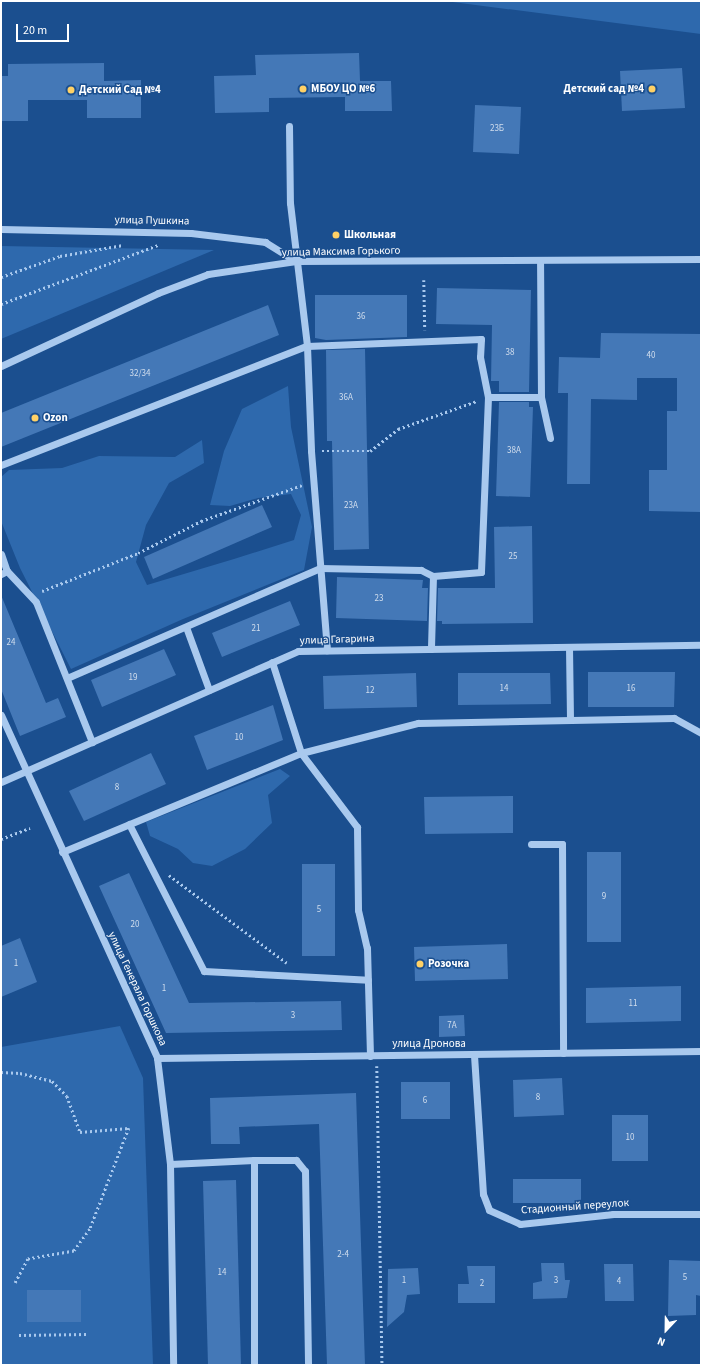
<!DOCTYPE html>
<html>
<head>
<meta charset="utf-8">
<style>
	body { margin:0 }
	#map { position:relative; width:702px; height:1366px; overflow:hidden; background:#1b4f8f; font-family:"Source Sans 3",sans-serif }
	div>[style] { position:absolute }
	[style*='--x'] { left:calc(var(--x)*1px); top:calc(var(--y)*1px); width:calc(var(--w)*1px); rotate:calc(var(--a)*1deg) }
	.green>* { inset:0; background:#2e69ad }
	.building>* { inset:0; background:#4478b7 }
	.path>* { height:2.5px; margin-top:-1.25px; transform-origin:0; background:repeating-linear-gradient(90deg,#a9c9ee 0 2px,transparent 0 5px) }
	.minor>* { height:7px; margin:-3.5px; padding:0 3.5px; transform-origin:3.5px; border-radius:3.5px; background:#a9c9ee }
	.dots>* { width:11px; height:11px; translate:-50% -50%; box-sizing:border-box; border:2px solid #1b4f8f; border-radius:50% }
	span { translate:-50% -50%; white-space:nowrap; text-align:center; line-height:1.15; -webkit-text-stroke:3px #1b4f8f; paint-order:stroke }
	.number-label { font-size:9px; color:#d0dded }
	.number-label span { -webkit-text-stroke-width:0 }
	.poi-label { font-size:11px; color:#fff; font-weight:700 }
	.left { translate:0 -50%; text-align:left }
	.right { translate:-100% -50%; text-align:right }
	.street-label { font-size:11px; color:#fff }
	.frame { position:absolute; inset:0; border:2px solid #fff; pointer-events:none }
	.north { position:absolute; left:646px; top:1310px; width:40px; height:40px; -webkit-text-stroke:3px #1b4f8f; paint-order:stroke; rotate:202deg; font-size:11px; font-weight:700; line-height:16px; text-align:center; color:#fff }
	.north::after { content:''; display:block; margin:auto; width:14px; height:18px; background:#fff; clip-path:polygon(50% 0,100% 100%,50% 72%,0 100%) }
	.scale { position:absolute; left:16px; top:24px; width:53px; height:18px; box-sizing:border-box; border:2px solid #fff; border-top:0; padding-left:5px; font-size:12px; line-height:14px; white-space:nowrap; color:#fff; -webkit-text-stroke:3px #1b4f8f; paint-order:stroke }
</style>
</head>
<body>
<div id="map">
	<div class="green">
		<i style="clip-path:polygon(445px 1px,701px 1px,701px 34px)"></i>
		<i style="clip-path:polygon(1px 246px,214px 250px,1px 339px)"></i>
		<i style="clip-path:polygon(288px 386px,291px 427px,312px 527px,304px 570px,183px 619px,71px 669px,20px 568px,1px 521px,1px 477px,9px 470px,62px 468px,99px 456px,175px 457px,202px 440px,204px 463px,169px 483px,146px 525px,136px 562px,147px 585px,234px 559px,294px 540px,301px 515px,291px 494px,258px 498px,230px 506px,210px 505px,224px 451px,242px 409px)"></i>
		<i style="clip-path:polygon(280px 769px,290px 776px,268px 795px,272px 823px,245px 849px,212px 866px,193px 863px,178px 849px,150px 836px,146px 822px)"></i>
		<i style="clip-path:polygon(120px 1026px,143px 1078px,153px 1365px,1px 1365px,1px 1047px)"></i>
	</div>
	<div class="building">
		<i style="clip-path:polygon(359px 53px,360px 81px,391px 81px,392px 111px,345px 111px,345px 97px,269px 98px,269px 112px,215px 113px,214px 76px,256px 75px,255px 55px)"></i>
		<i style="clip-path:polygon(104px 63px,104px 81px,141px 80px,141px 118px,87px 118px,87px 100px,28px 100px,28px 121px,1px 121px,1px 76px,8px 76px,8px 64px)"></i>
		<i style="clip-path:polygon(682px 68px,685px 108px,622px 111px,620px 71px)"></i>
		<i style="clip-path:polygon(475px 105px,521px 107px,519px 154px,473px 152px)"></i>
		<i style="clip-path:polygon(437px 288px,531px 290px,529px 392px,499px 392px,499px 381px,491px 381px,492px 325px,436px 324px)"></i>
		<i style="clip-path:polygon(315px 295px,407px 295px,407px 337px,326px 340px,315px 338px)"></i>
		<i style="clip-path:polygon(268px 305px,279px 335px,1px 447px,1px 413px)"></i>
		<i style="clip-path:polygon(601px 333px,701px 334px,701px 512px,649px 511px,649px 470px,667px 470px,667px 411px,677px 411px,677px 378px,637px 378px,637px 400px,591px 399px,590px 484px,567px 484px,568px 393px,558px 393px,559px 357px,600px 358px)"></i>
		<i style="clip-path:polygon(365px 349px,369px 549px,334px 550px,332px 441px,327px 441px,326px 350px)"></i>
		<i style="clip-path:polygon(499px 402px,529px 402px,529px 407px,533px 407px,530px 497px,496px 496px)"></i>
		<i style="clip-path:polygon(262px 505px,272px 527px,153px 579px,144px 557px)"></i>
		<i style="clip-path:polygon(532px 526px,533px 623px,442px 624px,442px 621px,437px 621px,438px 588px,495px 588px,494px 527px)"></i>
		<i style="clip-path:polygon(337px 577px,423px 580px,422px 588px,428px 588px,427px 621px,336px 618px)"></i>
		<i style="clip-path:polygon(1px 595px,46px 703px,58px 698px,66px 717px,20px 736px,1px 689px)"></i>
		<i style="clip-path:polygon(290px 601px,300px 625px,222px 657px,212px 633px)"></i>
		<i style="clip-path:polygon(164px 649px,176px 675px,102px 707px,91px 680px)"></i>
		<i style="clip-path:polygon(588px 672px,675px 672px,674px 707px,588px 707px)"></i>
		<i style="clip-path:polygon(416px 673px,417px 707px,324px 709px,323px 676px)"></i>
		<i style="clip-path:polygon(458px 673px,550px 673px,551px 704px,458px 705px)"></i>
		<i style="clip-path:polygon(273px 705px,283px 740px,207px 770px,194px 736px)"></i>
		<i style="clip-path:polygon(151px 753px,166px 784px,84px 821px,69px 791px)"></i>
		<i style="clip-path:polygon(513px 796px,513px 833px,425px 834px,424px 797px)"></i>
		<i style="clip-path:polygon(587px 852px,621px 852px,621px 942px,587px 942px)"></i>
		<i style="clip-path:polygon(302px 864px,335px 864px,335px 956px,302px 956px)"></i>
		<i style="clip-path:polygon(129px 873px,189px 1003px,341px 1001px,342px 1030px,166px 1033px,99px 886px)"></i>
		<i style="clip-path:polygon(20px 938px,37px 982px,1px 997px,1px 946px)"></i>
		<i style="clip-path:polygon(507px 944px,508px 979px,415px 981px,414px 947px)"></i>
		<i style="clip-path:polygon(681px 986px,681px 1021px,586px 1023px,586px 988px)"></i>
		<i style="clip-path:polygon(464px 1015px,465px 1036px,439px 1037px,439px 1016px)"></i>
		<i style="clip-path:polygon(562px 1078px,564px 1115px,514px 1117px,513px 1080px)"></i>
		<i style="clip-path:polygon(401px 1082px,450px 1082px,450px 1119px,401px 1119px)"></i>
		<i style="clip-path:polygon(356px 1093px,365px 1365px,327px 1365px,319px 1124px,239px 1127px,240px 1144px,211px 1144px,210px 1098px)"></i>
		<i style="clip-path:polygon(612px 1115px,648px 1115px,648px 1161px,612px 1161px)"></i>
		<i style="clip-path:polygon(513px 1179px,581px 1179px,581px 1203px,513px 1203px)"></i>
		<i style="clip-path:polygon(236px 1180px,241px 1365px,208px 1365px,203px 1181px)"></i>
		<i style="clip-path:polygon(669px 1260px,701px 1261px,701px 1296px,696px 1295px,696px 1315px,668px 1316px)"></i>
		<i style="clip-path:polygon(541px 1263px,564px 1263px,565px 1280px,570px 1280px,567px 1298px,533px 1299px,533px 1283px,542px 1281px)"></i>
		<i style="clip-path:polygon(604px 1264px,633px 1264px,634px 1301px,605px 1301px)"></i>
		<i style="clip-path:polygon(467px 1266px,495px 1266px,495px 1303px,458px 1303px,458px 1284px,469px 1284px)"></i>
		<i style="clip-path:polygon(418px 1268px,420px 1294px,407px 1295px,404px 1312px,387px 1327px,388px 1269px)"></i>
		<i style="clip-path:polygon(27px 1290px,81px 1290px,81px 1322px,27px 1322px)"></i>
	</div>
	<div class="path">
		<i style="--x:1;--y:277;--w:63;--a:-19.6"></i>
		<i style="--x:60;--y:256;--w:64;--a:-9.9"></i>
		<i style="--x:424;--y:280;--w:50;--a:88.9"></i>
		<i style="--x:1;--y:304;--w:168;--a:-20.6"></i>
		<i style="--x:322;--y:451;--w:48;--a:0"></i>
		<i style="--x:370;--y:451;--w:36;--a:-38"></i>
		<i style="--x:398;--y:429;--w:84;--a:-19.5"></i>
		<i style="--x:42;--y:591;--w:103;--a:-21.6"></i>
		<i style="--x:138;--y:553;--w:71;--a:-26.9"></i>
		<i style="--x:201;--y:521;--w:107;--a:-19.6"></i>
		<i style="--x:1;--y:839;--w:31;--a:-21"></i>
		<i style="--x:169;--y:875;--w:147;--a:36.7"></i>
		<i style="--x:377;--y:1066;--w:299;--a:89"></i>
		<i style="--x:1;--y:1072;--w:19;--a:3"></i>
		<i style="--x:20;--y:1073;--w:33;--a:14"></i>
		<i style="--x:52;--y:1081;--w:21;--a:45"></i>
		<i style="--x:67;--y:1096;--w:38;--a:70"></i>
		<i style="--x:80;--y:1132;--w:49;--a:-4.7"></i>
		<i style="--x:129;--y:1128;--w:108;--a:111.1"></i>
		<i style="--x:90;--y:1229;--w:27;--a:126"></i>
		<i style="--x:74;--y:1251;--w:47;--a:170.1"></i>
		<i style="--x:28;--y:1259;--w:27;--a:118"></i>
		<i style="--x:19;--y:1335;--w:69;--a:-0.8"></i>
	</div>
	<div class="minor">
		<i style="--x:289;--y:126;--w:77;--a:89.3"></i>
		<i style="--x:290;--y:203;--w:144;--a:83.2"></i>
		<i style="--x:307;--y:346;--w:105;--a:87.8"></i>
		<i style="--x:311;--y:451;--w:200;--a:85.4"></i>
		<i style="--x:1;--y:229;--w:190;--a:1.2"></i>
		<i style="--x:191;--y:233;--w:75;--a:6.9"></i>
		<i style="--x:265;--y:242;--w:36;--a:32"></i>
		<i style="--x:1;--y:366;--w:173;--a:-24.9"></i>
		<i style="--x:158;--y:293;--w:53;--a:-20.8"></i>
		<i style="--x:208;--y:274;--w:89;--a:-8.4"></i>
		<i style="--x:296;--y:261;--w:405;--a:-0.3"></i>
		<i style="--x:488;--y:397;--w:53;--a:0"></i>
		<i style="--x:541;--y:397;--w:137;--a:-90.4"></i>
		<i style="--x:541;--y:397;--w:42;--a:77.6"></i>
		<i style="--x:1;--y:465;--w:328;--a:-21.3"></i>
		<i style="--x:307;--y:346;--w:174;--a:-2.3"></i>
		<i style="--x:481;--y:339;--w:18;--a:93"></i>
		<i style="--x:480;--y:357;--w:41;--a:78.7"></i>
		<i style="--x:488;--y:397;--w:175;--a:92.3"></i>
		<i style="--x:481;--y:572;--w:48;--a:175.2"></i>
		<i style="--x:433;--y:576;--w:73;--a:91.6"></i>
		<i style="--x:1;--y:554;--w:18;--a:71"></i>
		<i style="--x:7;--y:571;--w:7;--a:153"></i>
		<i style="--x:7;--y:571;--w:42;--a:46.9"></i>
		<i style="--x:36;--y:602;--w:151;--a:68.2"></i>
		<i style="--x:186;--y:627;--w:67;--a:69.9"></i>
		<i style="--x:569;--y:647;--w:73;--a:89.2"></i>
		<i style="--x:272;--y:662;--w:96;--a:72.3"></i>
		<i style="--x:301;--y:753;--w:93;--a:52.9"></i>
		<i style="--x:357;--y:827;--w:83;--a:89.3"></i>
		<i style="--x:358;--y:910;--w:39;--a:77"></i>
		<i style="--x:367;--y:948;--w:108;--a:88.4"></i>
		<i style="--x:67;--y:678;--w:276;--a:-23.5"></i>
		<i style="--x:320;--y:568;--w:101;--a:1.1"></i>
		<i style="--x:421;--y:570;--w:13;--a:27"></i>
		<i style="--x:1;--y:715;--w:377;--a:65.5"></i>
		<i style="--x:157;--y:1058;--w:107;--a:83"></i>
		<i style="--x:170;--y:1164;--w:201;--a:89.1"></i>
		<i style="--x:1;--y:782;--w:325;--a:-23.8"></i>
		<i style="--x:298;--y:651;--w:403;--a:-0.9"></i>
		<i style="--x:129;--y:824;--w:165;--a:63"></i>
		<i style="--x:204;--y:971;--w:164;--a:3.1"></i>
		<i style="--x:531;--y:844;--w:31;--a:0"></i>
		<i style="--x:562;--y:844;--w:209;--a:89.7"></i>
		<i style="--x:62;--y:852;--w:259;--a:-22.5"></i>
		<i style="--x:301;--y:753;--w:121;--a:-14.4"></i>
		<i style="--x:418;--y:723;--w:256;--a:-1.1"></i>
		<i style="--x:674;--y:718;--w:31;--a:29"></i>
		<i style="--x:474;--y:1055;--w:139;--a:86.3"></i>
		<i style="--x:483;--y:1194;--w:17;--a:69"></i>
		<i style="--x:489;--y:1210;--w:34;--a:24"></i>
		<i style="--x:520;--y:1224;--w:94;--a:-6.1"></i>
		<i style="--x:613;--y:1214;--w:88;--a:0"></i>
		<i style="--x:157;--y:1058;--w:544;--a:-0.74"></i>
		<i style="--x:170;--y:1164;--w:84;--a:-2.7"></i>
		<i style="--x:254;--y:1365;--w:205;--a:-90"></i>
		<i style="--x:254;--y:1160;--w:42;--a:0"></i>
		<i style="--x:296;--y:1160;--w:14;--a:51"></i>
		<i style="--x:305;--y:1171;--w:194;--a:89.1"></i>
	</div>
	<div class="dots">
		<i style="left:303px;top:89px;background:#ffd166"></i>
		<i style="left:652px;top:89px;background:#ffd166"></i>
		<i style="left:71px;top:90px;background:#ffd166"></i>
		<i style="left:336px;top:235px;background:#ffd166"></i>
		<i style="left:35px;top:418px;background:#ffd166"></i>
		<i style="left:420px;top:964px;background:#ffd166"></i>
	</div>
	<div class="number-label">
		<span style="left:497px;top:129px">23Б</span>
		<span style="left:361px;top:317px">36</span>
		<span style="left:510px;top:353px">38</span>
		<span style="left:651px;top:356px">40</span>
		<span style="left:140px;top:374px">32/34</span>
		<span style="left:346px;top:398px">36А</span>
		<span style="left:514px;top:451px">38А</span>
		<span style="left:351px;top:506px">23А</span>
		<span style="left:513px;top:557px">25</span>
		<span style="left:379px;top:599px">23</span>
		<span style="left:256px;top:629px">21</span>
		<span style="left:11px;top:643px">24</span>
		<span style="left:133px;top:678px">19</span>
		<span style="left:504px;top:689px">14</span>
		<span style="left:631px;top:689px">16</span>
		<span style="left:370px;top:691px">12</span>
		<span style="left:239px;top:738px">10</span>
		<span style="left:117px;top:788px">8</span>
		<span style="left:604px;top:897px">9</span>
		<span style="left:319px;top:910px">5</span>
		<span style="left:135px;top:925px">20</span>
		<span style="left:16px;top:964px">1</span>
		<span style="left:164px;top:989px">1</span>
		<span style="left:633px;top:1004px">11</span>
		<span style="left:293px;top:1016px">3</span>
		<span style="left:452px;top:1026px">7А</span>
		<span style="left:538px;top:1098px">8</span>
		<span style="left:425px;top:1101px">6</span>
		<span style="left:630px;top:1138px">10</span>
		<span style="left:343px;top:1255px">2-4</span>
		<span style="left:222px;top:1273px">14</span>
		<span style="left:685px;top:1278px">5</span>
		<span style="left:404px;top:1281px">1</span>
		<span style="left:556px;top:1281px">3</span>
		<span style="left:619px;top:1282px">4</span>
		<span style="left:482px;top:1284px">2</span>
	</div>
	<div class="poi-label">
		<span class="left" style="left:311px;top:89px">МБОУ ЦО №6</span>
		<span class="right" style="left:644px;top:89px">Детский сад №4</span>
		<span class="left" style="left:79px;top:90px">Детский Сад №4</span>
		<span class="left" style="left:344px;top:235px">Школьная</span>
		<span class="left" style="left:43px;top:418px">Ozon</span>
		<span class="left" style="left:428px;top:964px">Розочка</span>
	</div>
	<div class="street-label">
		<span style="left:152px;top:221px;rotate:1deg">улица Пушкина</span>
		<span style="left:341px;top:252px;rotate:-1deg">улица Максима Горького</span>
		<span style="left:337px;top:640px;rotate:-2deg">улица Гагарина</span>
		<span style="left:137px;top:989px;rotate:65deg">улица Генерала Горшкова</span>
		<span style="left:429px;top:1044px">улица Дронова</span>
		<span style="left:575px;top:1207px;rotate:-4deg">Стадионный переулок</span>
	</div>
	<div class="frame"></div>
	<div class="north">N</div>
	<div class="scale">20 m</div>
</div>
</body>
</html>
